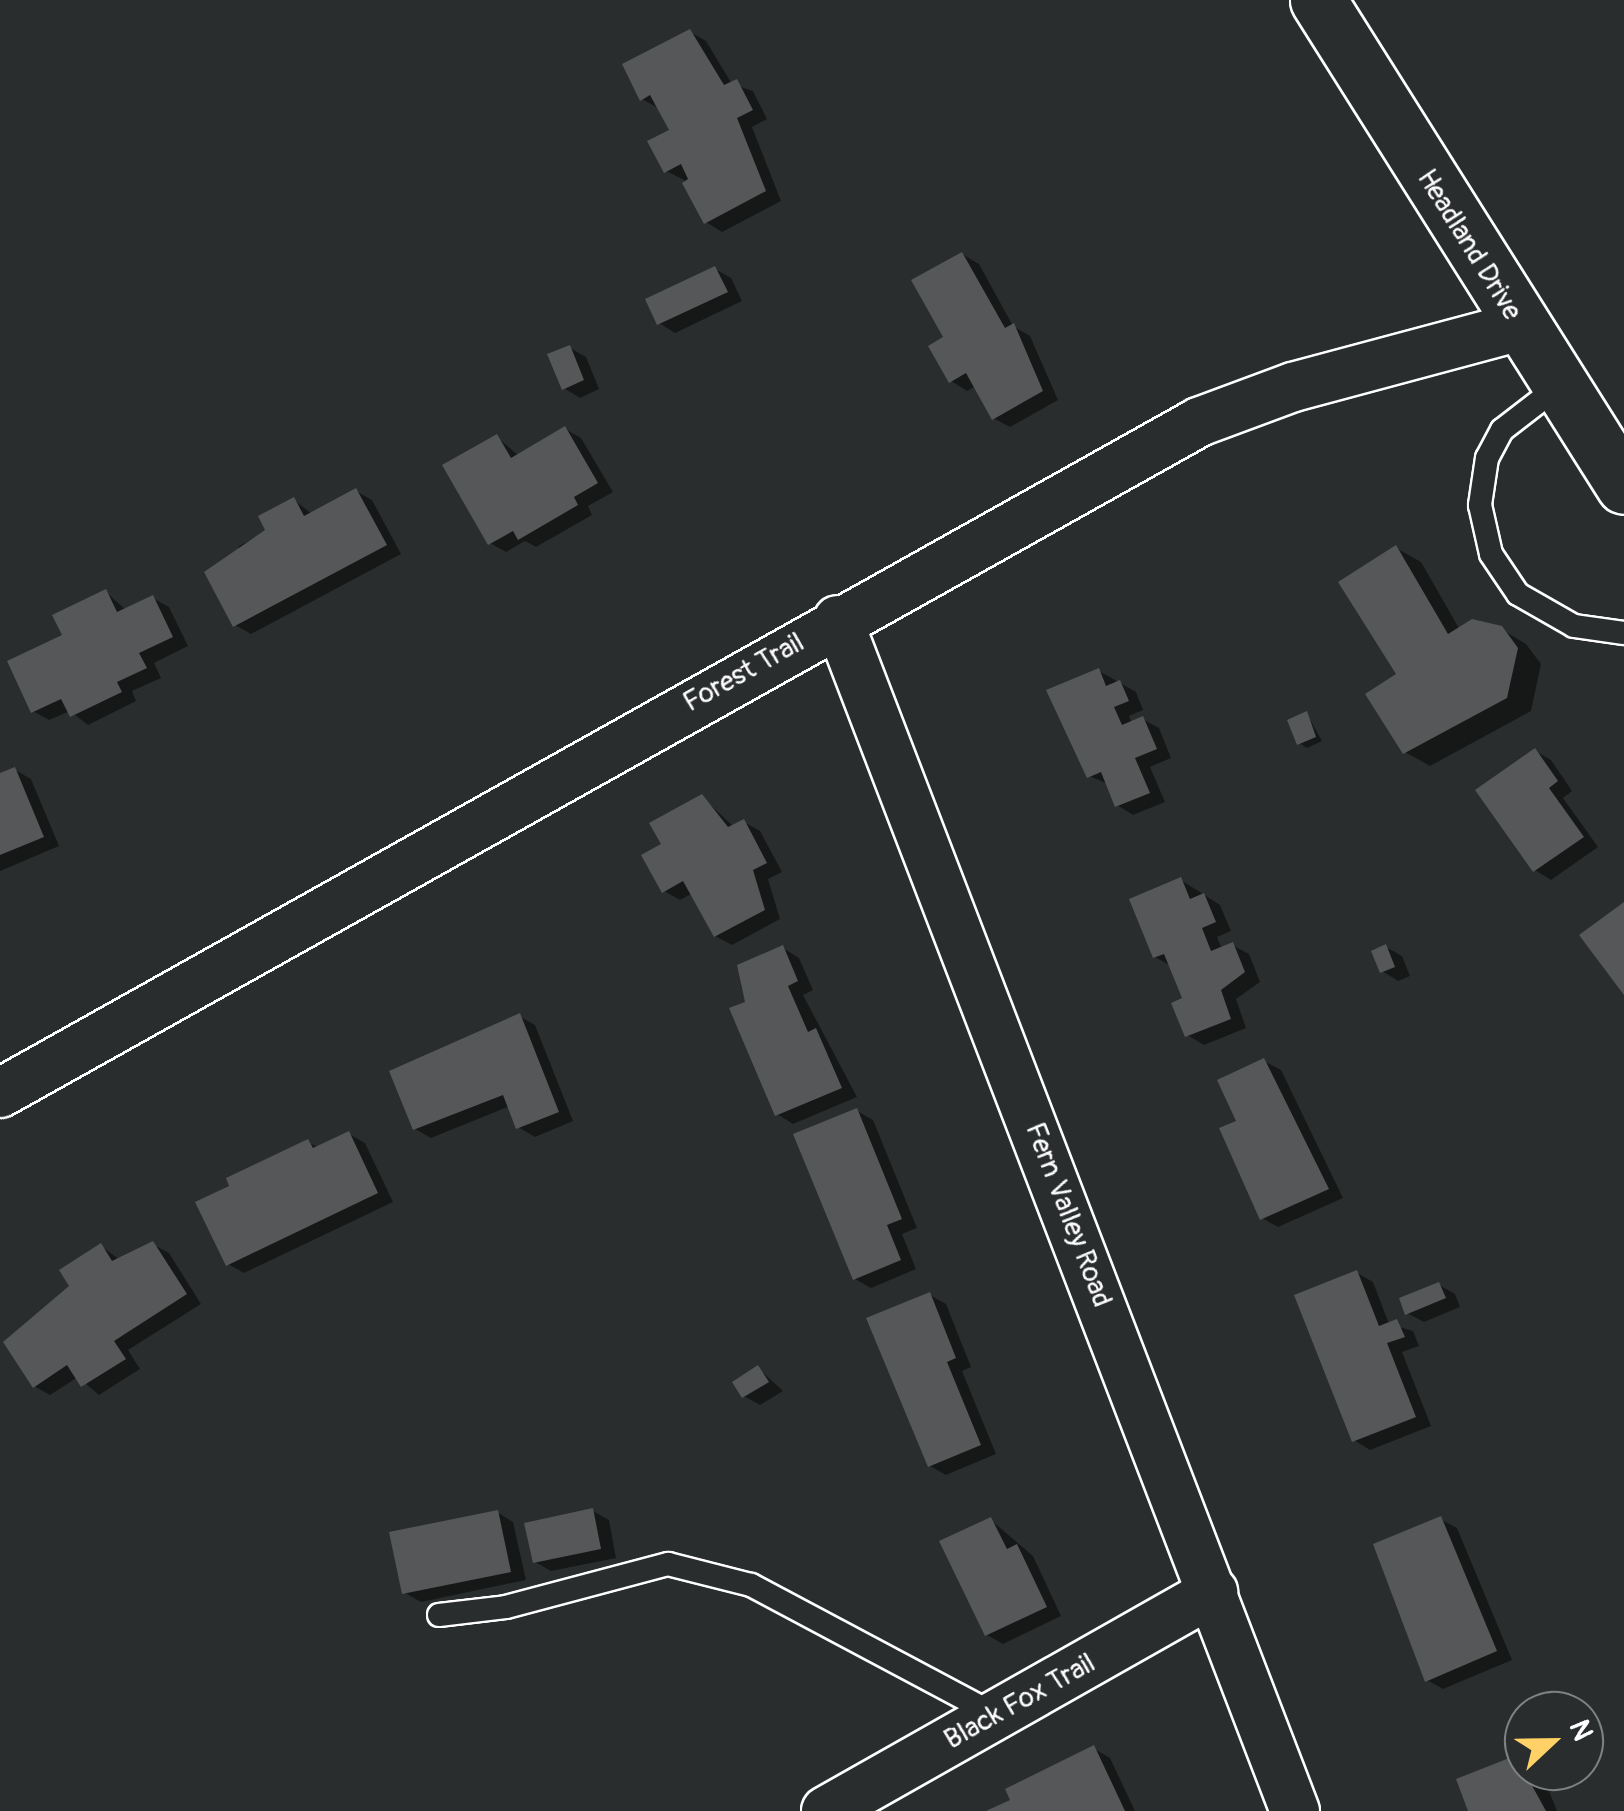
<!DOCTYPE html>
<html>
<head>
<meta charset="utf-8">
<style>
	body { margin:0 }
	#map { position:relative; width:1624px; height:1811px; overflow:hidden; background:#2a2d2e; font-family:Pangolin,sans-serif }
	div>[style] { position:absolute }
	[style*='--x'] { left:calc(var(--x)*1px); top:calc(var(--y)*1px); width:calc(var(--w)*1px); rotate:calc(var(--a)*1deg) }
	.shadow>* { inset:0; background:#0007 }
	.building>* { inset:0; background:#555758 }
	.roads { filter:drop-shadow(2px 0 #fff) drop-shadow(-2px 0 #fff) drop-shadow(0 2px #fff) drop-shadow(0 -2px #fff) }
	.service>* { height:22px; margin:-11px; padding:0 11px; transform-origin:11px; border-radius:11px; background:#2a2d2e }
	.minor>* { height:48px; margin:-24px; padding:0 24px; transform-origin:24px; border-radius:24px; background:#2a2d2e }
	.secondary>* { height:55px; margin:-27.5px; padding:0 27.5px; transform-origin:27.5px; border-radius:27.5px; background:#2a2d2e }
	span { translate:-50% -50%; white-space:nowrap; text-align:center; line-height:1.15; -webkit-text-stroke:9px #2a2d2e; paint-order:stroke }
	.street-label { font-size:28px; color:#fff }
	.north { position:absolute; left:1504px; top:1691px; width:100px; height:100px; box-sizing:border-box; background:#2a2d2e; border:2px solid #7f8182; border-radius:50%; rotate:68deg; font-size:28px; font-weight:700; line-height:40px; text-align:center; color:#fff }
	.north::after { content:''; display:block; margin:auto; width:35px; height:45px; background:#ffd166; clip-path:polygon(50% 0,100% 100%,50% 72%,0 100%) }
</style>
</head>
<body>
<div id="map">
	<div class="shadow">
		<i style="clip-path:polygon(690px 32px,706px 41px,732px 84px,753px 91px,767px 119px,752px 127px,781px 201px,722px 232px,706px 222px,684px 180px,666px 171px,672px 131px,658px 108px,642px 99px)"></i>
		<i style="clip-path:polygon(962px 254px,979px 264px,1013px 326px,1030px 336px,1058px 400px,1010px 427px,993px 418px,976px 386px,967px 391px,951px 381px)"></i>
		<i style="clip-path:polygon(715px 269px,731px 278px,742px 301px,675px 333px,659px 323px)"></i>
		<i style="clip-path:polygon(570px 348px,586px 357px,599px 389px,580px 398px,564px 388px)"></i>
		<i style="clip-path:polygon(565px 429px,581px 438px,613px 492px,588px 506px,592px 515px,536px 547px,525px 541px,506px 552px,490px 543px,497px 437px,519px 456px)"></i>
		<i style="clip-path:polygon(356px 491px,372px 500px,401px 554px,251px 634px,235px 625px,239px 546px,269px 531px,294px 500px,312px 514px)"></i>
		<i style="clip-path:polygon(1396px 548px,1421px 562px,1460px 630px,1501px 629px,1526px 644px,1541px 664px,1531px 711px,1430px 766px,1405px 752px)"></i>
		<i style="clip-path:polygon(106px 592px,127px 611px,153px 598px,169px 607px,188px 646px,154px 663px,161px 678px,132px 691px,136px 701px,88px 725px,70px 711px,49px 720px,33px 711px,65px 636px)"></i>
		<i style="clip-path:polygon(1099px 671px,1136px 692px,1143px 710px,1129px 716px,1132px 723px,1142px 719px,1159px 728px,1171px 758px,1150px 767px,1165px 802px,1133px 815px,1117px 805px,1108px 784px,1089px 776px)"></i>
		<i style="clip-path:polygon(1307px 714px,1322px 741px,1307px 748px,1299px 743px)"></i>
		<i style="clip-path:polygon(1535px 751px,1551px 760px,1572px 791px,1563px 798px,1598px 847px,1551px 880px,1535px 870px)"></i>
		<i style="clip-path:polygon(15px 770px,31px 779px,59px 846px,0 871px,0 776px)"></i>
		<i style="clip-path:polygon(702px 797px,734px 827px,744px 822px,760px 831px,782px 872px,768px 879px,780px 919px,732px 945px,715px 936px,693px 893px,680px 900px,664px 891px,664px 845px)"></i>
		<i style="clip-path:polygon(1181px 880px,1220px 905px,1231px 931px,1217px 937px,1222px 949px,1232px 945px,1249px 954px,1260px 982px,1236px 999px,1246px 1028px,1204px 1045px,1187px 1035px,1185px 1000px,1171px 966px,1155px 957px)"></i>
		<i style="clip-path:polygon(1386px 947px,1402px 956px,1410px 976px,1398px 981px,1382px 971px)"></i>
		<i style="clip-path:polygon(783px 948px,799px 958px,813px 990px,803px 995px,857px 1097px,793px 1124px,777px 1114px,741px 985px)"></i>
		<i style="clip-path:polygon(519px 1016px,535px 1025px,573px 1121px,535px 1137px,518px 1127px,510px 1106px,431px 1138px,415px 1129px)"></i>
		<i style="clip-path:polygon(1264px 1061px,1281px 1070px,1343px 1198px,1278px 1227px,1262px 1218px,1239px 1122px)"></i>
		<i style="clip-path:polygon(857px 1111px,873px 1120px,917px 1228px,902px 1234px,916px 1269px,871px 1288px,855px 1279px)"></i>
		<i style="clip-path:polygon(349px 1134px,365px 1143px,393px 1202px,244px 1273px,228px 1264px,308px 1142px,319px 1148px)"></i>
		<i style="clip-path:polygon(152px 1244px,169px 1253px,201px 1304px,128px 1350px,140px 1369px,99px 1395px,78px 1377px,50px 1395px,34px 1386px,73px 1286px,101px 1246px,120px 1260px)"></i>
		<i style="clip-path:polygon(1357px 1273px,1373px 1282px,1389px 1324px,1413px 1331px,1419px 1346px,1402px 1352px,1431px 1426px,1370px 1450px,1354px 1440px)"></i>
		<i style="clip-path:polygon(1439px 1285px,1455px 1294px,1460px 1307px,1424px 1322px,1407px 1313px)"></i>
		<i style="clip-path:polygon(930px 1295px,946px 1304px,971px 1367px,962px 1371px,996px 1454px,946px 1475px,930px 1466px)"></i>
		<i style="clip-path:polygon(758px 1368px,783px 1391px,760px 1405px,744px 1396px)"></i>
		<i style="clip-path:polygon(593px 1511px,609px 1520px,616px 1558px,551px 1571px,535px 1562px)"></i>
		<i style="clip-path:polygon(497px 1512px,513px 1522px,526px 1580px,421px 1602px,405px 1593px)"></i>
		<i style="clip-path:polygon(1440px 1519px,1457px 1528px,1512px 1660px,1443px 1689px,1427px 1680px)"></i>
		<i style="clip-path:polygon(991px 1520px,1033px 1556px,1061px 1616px,1003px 1644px,987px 1635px)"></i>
		<i style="clip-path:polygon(1093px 1748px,1110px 1758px,1135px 1811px,992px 1811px)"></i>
		<i style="clip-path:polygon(1522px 1755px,1524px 1771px,1541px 1771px,1557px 1811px,1471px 1811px)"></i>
	</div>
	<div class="building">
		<i style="clip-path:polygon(690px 29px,724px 85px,737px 79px,753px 110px,737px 118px,766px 191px,704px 224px,682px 183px,688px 179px,681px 164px,664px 173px,647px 141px,669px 130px,650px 95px,640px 101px,622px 64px)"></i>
		<i style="clip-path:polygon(962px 252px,1005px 328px,1014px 323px,1043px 391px,992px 420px,966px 373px,949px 383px,928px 346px,943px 337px,911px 280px)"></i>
		<i style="clip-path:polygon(715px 266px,728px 292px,657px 325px,645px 299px)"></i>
		<i style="clip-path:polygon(570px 345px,584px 380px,562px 390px,547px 354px)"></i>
		<i style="clip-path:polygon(565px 426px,598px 483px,574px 497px,578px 505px,518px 540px,513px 531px,488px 545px,442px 465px,497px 434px,511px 458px)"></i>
		<i style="clip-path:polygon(356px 488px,387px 545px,233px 627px,204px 572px,265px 530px,258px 516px,294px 497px,304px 516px)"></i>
		<i style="clip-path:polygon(1396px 545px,1448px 634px,1472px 619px,1502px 626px,1518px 648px,1507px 698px,1403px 754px,1365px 694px,1396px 674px,1338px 582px)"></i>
		<i style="clip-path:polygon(106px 589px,117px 612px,153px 595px,173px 637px,139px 653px,147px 668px,117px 682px,122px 692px,70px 717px,61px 699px,31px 713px,7px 661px,62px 635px,52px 615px)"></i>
		<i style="clip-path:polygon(1099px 668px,1106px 686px,1120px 680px,1129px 701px,1114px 707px,1122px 725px,1143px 716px,1157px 749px,1135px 758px,1150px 793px,1115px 807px,1101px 772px,1087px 778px,1046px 690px)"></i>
		<i style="clip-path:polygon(1307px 711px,1316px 737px,1297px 745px,1287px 720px)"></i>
		<i style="clip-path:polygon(1535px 748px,1558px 781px,1549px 788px,1584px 837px,1533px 872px,1475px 790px)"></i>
		<i style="clip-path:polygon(15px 767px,44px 837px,0 855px,0 773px)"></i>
		<i style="clip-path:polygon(702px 794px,728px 827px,744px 819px,767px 863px,753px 870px,765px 910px,714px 937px,683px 881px,662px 893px,641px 855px,661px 844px,649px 823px)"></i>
		<i style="clip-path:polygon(1181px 877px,1190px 899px,1204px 893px,1216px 922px,1202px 928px,1211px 951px,1233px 942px,1245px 972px,1221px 990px,1231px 1019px,1185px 1037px,1171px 1003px,1182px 998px,1164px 954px,1153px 958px,1129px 899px)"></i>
		<i style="clip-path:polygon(1624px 902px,1624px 995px,1579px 935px)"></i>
		<i style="clip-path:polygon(1386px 944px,1395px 967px,1380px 973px,1371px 951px)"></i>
		<i style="clip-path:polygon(783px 945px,798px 981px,788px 986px,808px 1032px,816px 1028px,842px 1088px,775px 1116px,729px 1008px,745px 1002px,737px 965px)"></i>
		<i style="clip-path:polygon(520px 1013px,559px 1112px,516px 1129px,503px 1095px,413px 1130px,389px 1071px)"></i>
		<i style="clip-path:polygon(1264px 1058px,1329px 1189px,1260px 1220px,1219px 1128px,1236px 1121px,1217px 1080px)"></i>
		<i style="clip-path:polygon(857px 1108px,902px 1219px,887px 1225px,901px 1260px,853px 1280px,793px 1134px)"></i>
		<i style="clip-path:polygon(349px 1131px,378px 1193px,226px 1266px,195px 1202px,229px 1186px,226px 1178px,308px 1139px,313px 1148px)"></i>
		<i style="clip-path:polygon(153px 1241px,187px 1294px,114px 1341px,126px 1359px,81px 1387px,67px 1365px,33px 1388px,3px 1342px,69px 1286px,59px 1270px,101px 1243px,112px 1261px)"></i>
		<i style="clip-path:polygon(1357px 1270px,1379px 1326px,1397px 1319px,1405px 1337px,1387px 1343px,1416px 1417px,1352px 1442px,1294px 1295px)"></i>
		<i style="clip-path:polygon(1439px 1282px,1446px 1298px,1405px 1315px,1399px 1298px)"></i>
		<i style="clip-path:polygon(930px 1292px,956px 1358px,947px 1362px,981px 1445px,928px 1467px,866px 1318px)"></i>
		<i style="clip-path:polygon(758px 1365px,769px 1382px,742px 1398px,732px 1382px)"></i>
		<i style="clip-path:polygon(593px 1508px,601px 1549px,533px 1563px,524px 1523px)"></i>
		<i style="clip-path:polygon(498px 1510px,511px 1572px,402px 1594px,389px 1532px)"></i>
		<i style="clip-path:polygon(1441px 1516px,1497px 1651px,1425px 1682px,1373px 1544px)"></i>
		<i style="clip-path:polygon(991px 1517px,1007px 1549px,1017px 1544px,1047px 1607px,985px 1636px,939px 1541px)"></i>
		<i style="clip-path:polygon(1094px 1745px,1125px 1811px,986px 1811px,1010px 1800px,1005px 1789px)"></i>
		<i style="clip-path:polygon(1522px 1753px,1524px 1771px,1546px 1811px,1468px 1811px,1456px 1779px)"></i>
	</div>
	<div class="roads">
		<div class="service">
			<i style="--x:1559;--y:386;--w:72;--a:142.3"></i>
			<i style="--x:1502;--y:430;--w:32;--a:118"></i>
			<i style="--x:1487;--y:458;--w:48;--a:98.5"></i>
			<i style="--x:1480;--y:505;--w:50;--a:77.3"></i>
			<i style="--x:1491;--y:554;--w:48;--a:56"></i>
			<i style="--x:1518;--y:594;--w:64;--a:29.7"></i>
			<i style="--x:1574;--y:626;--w:50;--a:8"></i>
			<i style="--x:439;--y:1615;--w:67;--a:-6.8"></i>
			<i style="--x:506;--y:1607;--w:168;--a:-14.9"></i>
			<i style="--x:668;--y:1564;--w:86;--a:14.2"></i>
			<i style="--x:751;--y:1585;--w:277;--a:28"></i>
		</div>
		<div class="minor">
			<i style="--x:838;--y:620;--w:1276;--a:69.01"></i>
			<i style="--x:0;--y:1093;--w:1374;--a:-29.23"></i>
			<i style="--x:1199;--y:422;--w:100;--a:-20.4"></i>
			<i style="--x:1293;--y:387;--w:235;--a:-15"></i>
			<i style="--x:826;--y:1811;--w:445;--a:-29.5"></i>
		</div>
		<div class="secondary">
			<i style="--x:1318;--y:0;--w:574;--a:57.8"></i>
		</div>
	</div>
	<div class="street-label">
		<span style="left:1469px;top:245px;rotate:58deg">Headland Drive</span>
		<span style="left:744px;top:673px;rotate:-29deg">Forest Trail</span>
		<span style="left:1068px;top:1215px;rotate:69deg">Fern Valley Road</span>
		<span style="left:1020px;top:1702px;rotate:-29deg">Black Fox Trail</span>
	</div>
	<div class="north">N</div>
</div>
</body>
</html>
